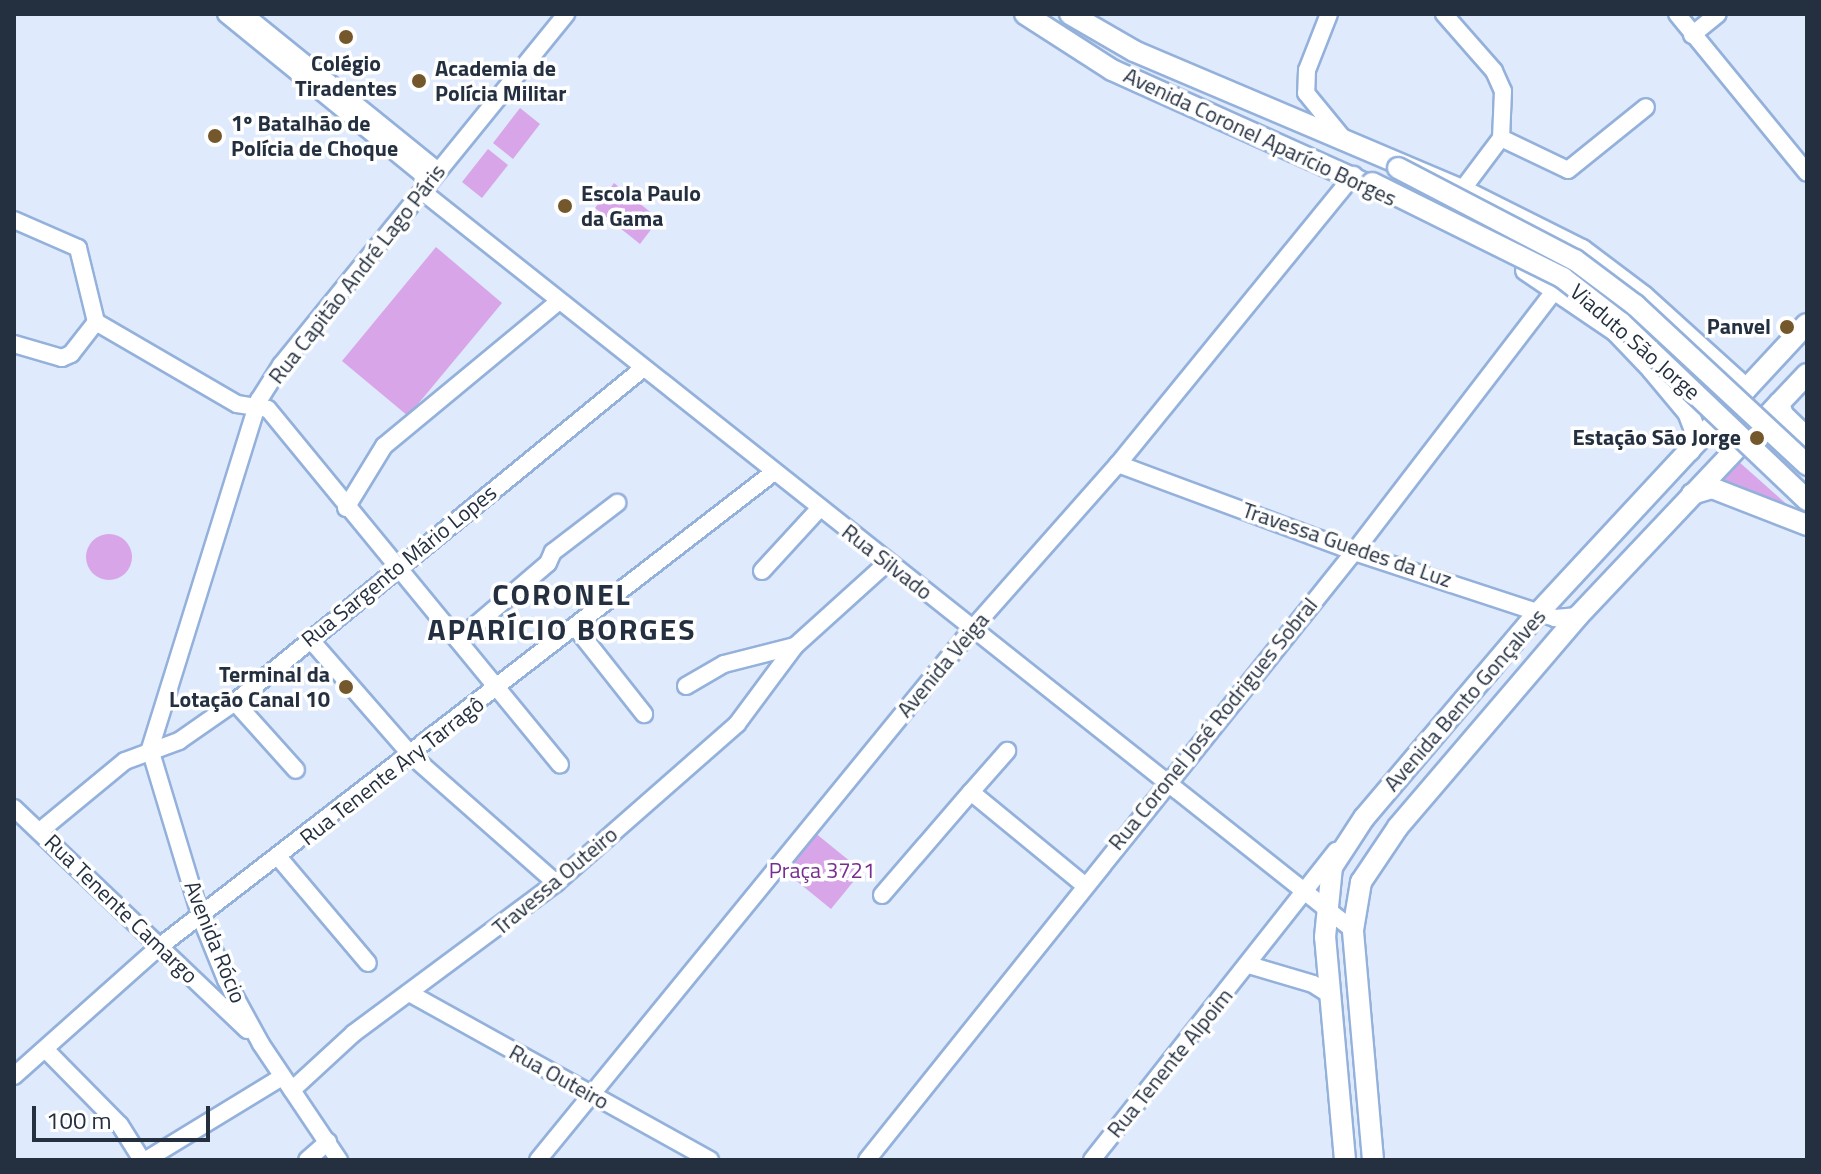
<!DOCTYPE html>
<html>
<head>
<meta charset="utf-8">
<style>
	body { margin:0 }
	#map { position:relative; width:1821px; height:1174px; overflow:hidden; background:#dfebfd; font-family:"Titillium Web",sans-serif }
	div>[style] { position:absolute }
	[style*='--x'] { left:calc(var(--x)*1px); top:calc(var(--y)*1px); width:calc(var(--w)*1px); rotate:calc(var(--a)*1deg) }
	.green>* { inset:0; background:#d7a5e8 }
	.round { border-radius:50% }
	.roads { filter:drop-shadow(2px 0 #94b1db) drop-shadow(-2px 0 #94b1db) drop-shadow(0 2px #94b1db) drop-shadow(0 -2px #94b1db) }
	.minor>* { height:16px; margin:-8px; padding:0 8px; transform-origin:8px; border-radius:8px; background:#fff }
	.major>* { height:20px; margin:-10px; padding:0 10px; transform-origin:10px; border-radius:10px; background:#fff }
	.bridges { filter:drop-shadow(2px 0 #94b1db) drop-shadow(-2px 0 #94b1db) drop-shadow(0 2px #94b1db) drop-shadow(0 -2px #94b1db) }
	.major-bridge>* { height:20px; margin:-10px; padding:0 10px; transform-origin:10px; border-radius:10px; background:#fff }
	.dots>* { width:22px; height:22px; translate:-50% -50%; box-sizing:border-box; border:4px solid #fff; border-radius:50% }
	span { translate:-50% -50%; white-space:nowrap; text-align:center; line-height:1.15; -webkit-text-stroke:7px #fff; paint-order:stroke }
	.poi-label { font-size:22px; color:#243040; font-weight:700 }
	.left { translate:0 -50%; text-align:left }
	.right { translate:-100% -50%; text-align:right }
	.street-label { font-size:22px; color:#243040 }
	.park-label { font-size:22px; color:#782d8f }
	.district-label { font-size:30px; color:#243040; font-weight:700; letter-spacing:2px }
	.frame { position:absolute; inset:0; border:16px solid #243040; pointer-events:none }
	.scale { position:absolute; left:32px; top:1106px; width:178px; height:36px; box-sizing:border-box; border:4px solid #243040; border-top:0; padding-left:10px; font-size:24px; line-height:28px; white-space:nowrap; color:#243040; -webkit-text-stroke:6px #fff; paint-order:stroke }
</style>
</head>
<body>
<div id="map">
	<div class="green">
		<i style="clip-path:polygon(520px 108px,540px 124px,513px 159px,493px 143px)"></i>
		<i style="clip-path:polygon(488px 149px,508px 165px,482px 198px,462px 182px)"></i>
		<i style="clip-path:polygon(614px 183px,659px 219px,640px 244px,595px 208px)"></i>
		<i style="clip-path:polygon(436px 247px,502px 303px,408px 416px,342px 361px)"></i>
		<i style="clip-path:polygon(1738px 461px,1791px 508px,1718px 483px)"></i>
		<i class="round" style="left:86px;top:534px;width:46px;height:46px"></i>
		<i style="clip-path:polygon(814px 832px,862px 871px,831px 909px,783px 870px)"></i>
	</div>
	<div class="roads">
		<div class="minor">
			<i style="--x:226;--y:14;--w:264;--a:39.2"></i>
			<i style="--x:244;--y:14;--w:250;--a:39"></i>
			<i style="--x:1329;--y:14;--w:60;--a:111.4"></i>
			<i style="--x:1307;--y:70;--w:23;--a:92"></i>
			<i style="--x:1306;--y:93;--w:57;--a:50.7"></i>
			<i style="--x:1444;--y:14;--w:76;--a:48.7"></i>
			<i style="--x:1494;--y:71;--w:22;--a:66"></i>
			<i style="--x:1503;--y:91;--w:47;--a:92.4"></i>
			<i style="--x:1501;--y:138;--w:65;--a:126.9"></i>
			<i style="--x:1677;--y:14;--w:205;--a:50.7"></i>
			<i style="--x:1692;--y:35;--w:33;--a:-39"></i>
			<i style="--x:1501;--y:138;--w:74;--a:25.5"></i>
			<i style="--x:1568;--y:170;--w:100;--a:-38.9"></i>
			<i style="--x:423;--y:192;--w:1187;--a:38.43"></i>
			<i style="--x:14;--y:220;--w:70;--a:23.6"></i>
			<i style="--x:78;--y:248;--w:76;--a:76.3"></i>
			<i style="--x:14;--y:344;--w:50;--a:16.3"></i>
			<i style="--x:62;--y:358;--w:10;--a:-24"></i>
			<i style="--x:71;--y:354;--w:41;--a:-52"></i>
			<i style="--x:96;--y:322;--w:163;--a:30.2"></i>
			<i style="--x:237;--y:404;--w:31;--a:9"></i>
			<i style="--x:268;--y:409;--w:460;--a:50.6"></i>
			<i style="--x:1118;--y:464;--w:252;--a:20.4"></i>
			<i style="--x:1354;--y:552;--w:212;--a:18.2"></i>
			<i style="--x:1555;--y:618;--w:23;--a:-5"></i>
			<i style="--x:346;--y:508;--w:73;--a:-58.5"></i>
			<i style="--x:384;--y:446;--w:226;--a:-39.6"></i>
			<i style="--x:762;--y:571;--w:86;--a:-47.4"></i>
			<i style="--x:576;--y:628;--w:110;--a:51.7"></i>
			<i style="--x:309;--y:638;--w:157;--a:48.9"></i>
			<i style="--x:412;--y:756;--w:192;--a:41.4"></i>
			<i style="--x:458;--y:640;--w:118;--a:-40.5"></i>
			<i style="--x:548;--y:563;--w:12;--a:-66"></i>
			<i style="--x:553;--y:552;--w:81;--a:-37.4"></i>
			<i style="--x:686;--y:686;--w:44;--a:-30.1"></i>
			<i style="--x:724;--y:664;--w:73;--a:-14.2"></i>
			<i style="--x:795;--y:646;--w:125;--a:-42.1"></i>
			<i style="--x:235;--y:702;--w:91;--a:48.1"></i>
			<i style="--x:150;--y:749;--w:366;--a:-72.7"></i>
			<i style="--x:259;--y:400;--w:41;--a:-57.8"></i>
			<i style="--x:281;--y:365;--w:452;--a:-50.9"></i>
			<i style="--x:150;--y:749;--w:177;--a:73.2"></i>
			<i style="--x:201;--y:918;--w:67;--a:68"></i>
			<i style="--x:226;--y:980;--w:73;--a:61.3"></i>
			<i style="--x:261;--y:1044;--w:140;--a:56.1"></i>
			<i style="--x:971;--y:792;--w:55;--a:-48.7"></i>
			<i style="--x:14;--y:808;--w:322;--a:43.6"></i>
			<i style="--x:40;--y:831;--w:110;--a:-39.5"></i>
			<i style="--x:125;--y:761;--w:58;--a:-20.3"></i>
			<i style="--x:179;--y:741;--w:68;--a:-34.9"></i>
			<i style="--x:235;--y:702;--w:524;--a:-39.27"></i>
			<i style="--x:280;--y:859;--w:136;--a:49.8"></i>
			<i style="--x:882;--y:895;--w:136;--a:-49.2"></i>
			<i style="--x:971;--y:792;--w:145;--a:39.4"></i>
			<i style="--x:1249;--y:965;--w:67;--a:16.5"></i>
			<i style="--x:1313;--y:984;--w:20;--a:33"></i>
			<i style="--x:409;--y:993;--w:344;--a:29"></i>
			<i style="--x:46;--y:1050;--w:105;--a:45.4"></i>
			<i style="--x:120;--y:1125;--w:41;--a:57.8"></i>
			<i style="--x:14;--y:1076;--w:194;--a:-41.7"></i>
			<i style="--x:159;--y:947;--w:777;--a:-37.68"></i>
			<i style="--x:292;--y:1090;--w:84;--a:-42.6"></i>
			<i style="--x:354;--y:1033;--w:252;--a:-36.6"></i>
			<i style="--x:556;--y:883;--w:241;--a:-41.3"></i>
			<i style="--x:737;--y:724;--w:97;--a:-53.4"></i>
			<i style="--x:146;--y:1160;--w:159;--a:-31.4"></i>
			<i style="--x:307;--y:1160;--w:28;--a:-41"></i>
			<i style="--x:538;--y:1160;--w:686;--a:-50.74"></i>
			<i style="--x:972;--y:629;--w:220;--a:-48.5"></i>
			<i style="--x:1118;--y:464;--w:373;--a:-50.8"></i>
			<i style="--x:867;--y:1160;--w:779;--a:-51.31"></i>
			<i style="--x:1354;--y:552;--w:334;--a:-52.5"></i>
			<i style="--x:1092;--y:1160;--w:394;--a:-51.7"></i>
		</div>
		<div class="major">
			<i style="--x:1025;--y:14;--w:103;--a:32.8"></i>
			<i style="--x:1112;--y:70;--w:300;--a:24.2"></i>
			<i style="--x:1070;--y:14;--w:74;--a:30"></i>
			<i style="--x:1134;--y:51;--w:356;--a:23"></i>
			<i style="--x:1462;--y:190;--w:134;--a:26.6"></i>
			<i style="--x:1582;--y:250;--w:76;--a:37"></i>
			<i style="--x:1643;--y:296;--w:139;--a:42.1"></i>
			<i style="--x:1526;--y:270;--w:109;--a:34.1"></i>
			<i style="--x:1616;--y:331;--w:52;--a:46.5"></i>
			<i style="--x:1652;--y:369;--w:56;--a:50.1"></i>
			<i style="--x:1688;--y:412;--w:19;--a:69"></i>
			<i style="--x:1695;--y:430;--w:21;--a:104"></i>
			<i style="--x:1779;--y:403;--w:13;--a:72"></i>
			<i style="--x:1783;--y:415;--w:33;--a:44"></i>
			<i style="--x:1692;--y:494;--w:21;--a:-17"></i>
			<i style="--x:1712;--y:488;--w:102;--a:21.3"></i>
			<i style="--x:1345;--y:1160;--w:224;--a:-95.1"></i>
			<i style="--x:1325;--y:937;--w:70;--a:-84.3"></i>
			<i style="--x:1332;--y:867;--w:59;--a:-56.9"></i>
			<i style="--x:1364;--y:818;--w:270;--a:-49.7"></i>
			<i style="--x:1539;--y:612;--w:393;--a:-47.1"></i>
			<i style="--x:1373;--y:1160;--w:231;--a:-95"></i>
			<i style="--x:1353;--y:930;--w:49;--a:-80.5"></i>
			<i style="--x:1361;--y:882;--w:66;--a:-56.1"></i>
			<i style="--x:1398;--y:827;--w:277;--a:-49.5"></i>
			<i style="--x:1578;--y:616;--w:333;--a:-46.6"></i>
		</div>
	</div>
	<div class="bridges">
		<div class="major-bridge">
			<i style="--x:1398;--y:168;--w:199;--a:27.5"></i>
			<i style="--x:1575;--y:260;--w:75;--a:36.9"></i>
			<i style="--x:1635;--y:305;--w:235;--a:42.9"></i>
			<i style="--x:1372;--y:183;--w:213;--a:26.4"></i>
			<i style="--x:1563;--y:278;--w:73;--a:37.8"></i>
			<i style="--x:1621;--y:323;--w:257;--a:43.6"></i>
		</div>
	</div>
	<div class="dots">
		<i style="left:346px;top:37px;background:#74582b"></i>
		<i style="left:419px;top:81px;background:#74582b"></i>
		<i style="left:215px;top:136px;background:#74582b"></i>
		<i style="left:565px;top:206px;background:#74582b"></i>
		<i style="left:1787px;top:327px;background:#74582b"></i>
		<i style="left:1757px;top:438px;background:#74582b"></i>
		<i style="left:346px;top:687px;background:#74582b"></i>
	</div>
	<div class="poi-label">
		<span style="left:346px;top:76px">Colégio<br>Tiradentes</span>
		<span class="left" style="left:435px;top:81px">Academia de<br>Polícia Militar</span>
		<span class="left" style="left:231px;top:136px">1º Batalhão de<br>Polícia de Choque</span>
		<span class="left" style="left:581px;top:206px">Escola Paulo<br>da Gama</span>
		<span class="right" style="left:1771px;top:327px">Panvel</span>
		<span class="right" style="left:1741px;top:438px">Estação São Jorge</span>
		<span class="right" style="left:330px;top:687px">Terminal da<br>Lotação Canal 10</span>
	</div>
	<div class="street-label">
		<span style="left:1260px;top:137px;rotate:25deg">Avenida Coronel Aparício Borges</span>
		<span style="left:357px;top:274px;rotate:-52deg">Rua Capitão André Lago Páris</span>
		<span style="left:1635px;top:342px;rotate:41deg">Viaduto São Jorge</span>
		<span style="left:1347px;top:545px;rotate:19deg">Travessa Guedes da Luz</span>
		<span style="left:887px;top:562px;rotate:38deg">Rua Silvado</span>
		<span style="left:399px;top:566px;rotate:-39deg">Rua Sargento Mário Lopes</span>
		<span style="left:943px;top:665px;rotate:-50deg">Avenida Veiga</span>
		<span style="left:1465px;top:700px;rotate:-49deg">Avenida Bento Gonçalves</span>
		<span style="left:1213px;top:724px;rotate:-51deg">Rua Coronel José Rodrigues Sobral</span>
		<span style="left:392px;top:771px;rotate:-38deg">Rua Tenente Ary Tarragô</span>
		<span style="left:555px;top:881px;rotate:-40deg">Travessa Outeiro</span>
		<span style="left:121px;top:909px;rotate:44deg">Rua Tenente Camargo</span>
		<span style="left:215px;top:942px;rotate:68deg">Avenida Rócio</span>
		<span style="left:1170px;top:1063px;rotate:-51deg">Rua Tenente Alpoim</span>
		<span style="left:559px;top:1077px;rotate:29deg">Rua Outeiro</span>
	</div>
	<div class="park-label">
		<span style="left:822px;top:871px">Praça 3721</span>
	</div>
	<div class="district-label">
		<span style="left:562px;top:611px">CORONEL<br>APARÍCIO BORGES</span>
	</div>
	<div class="frame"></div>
	<div class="scale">100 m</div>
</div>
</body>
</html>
